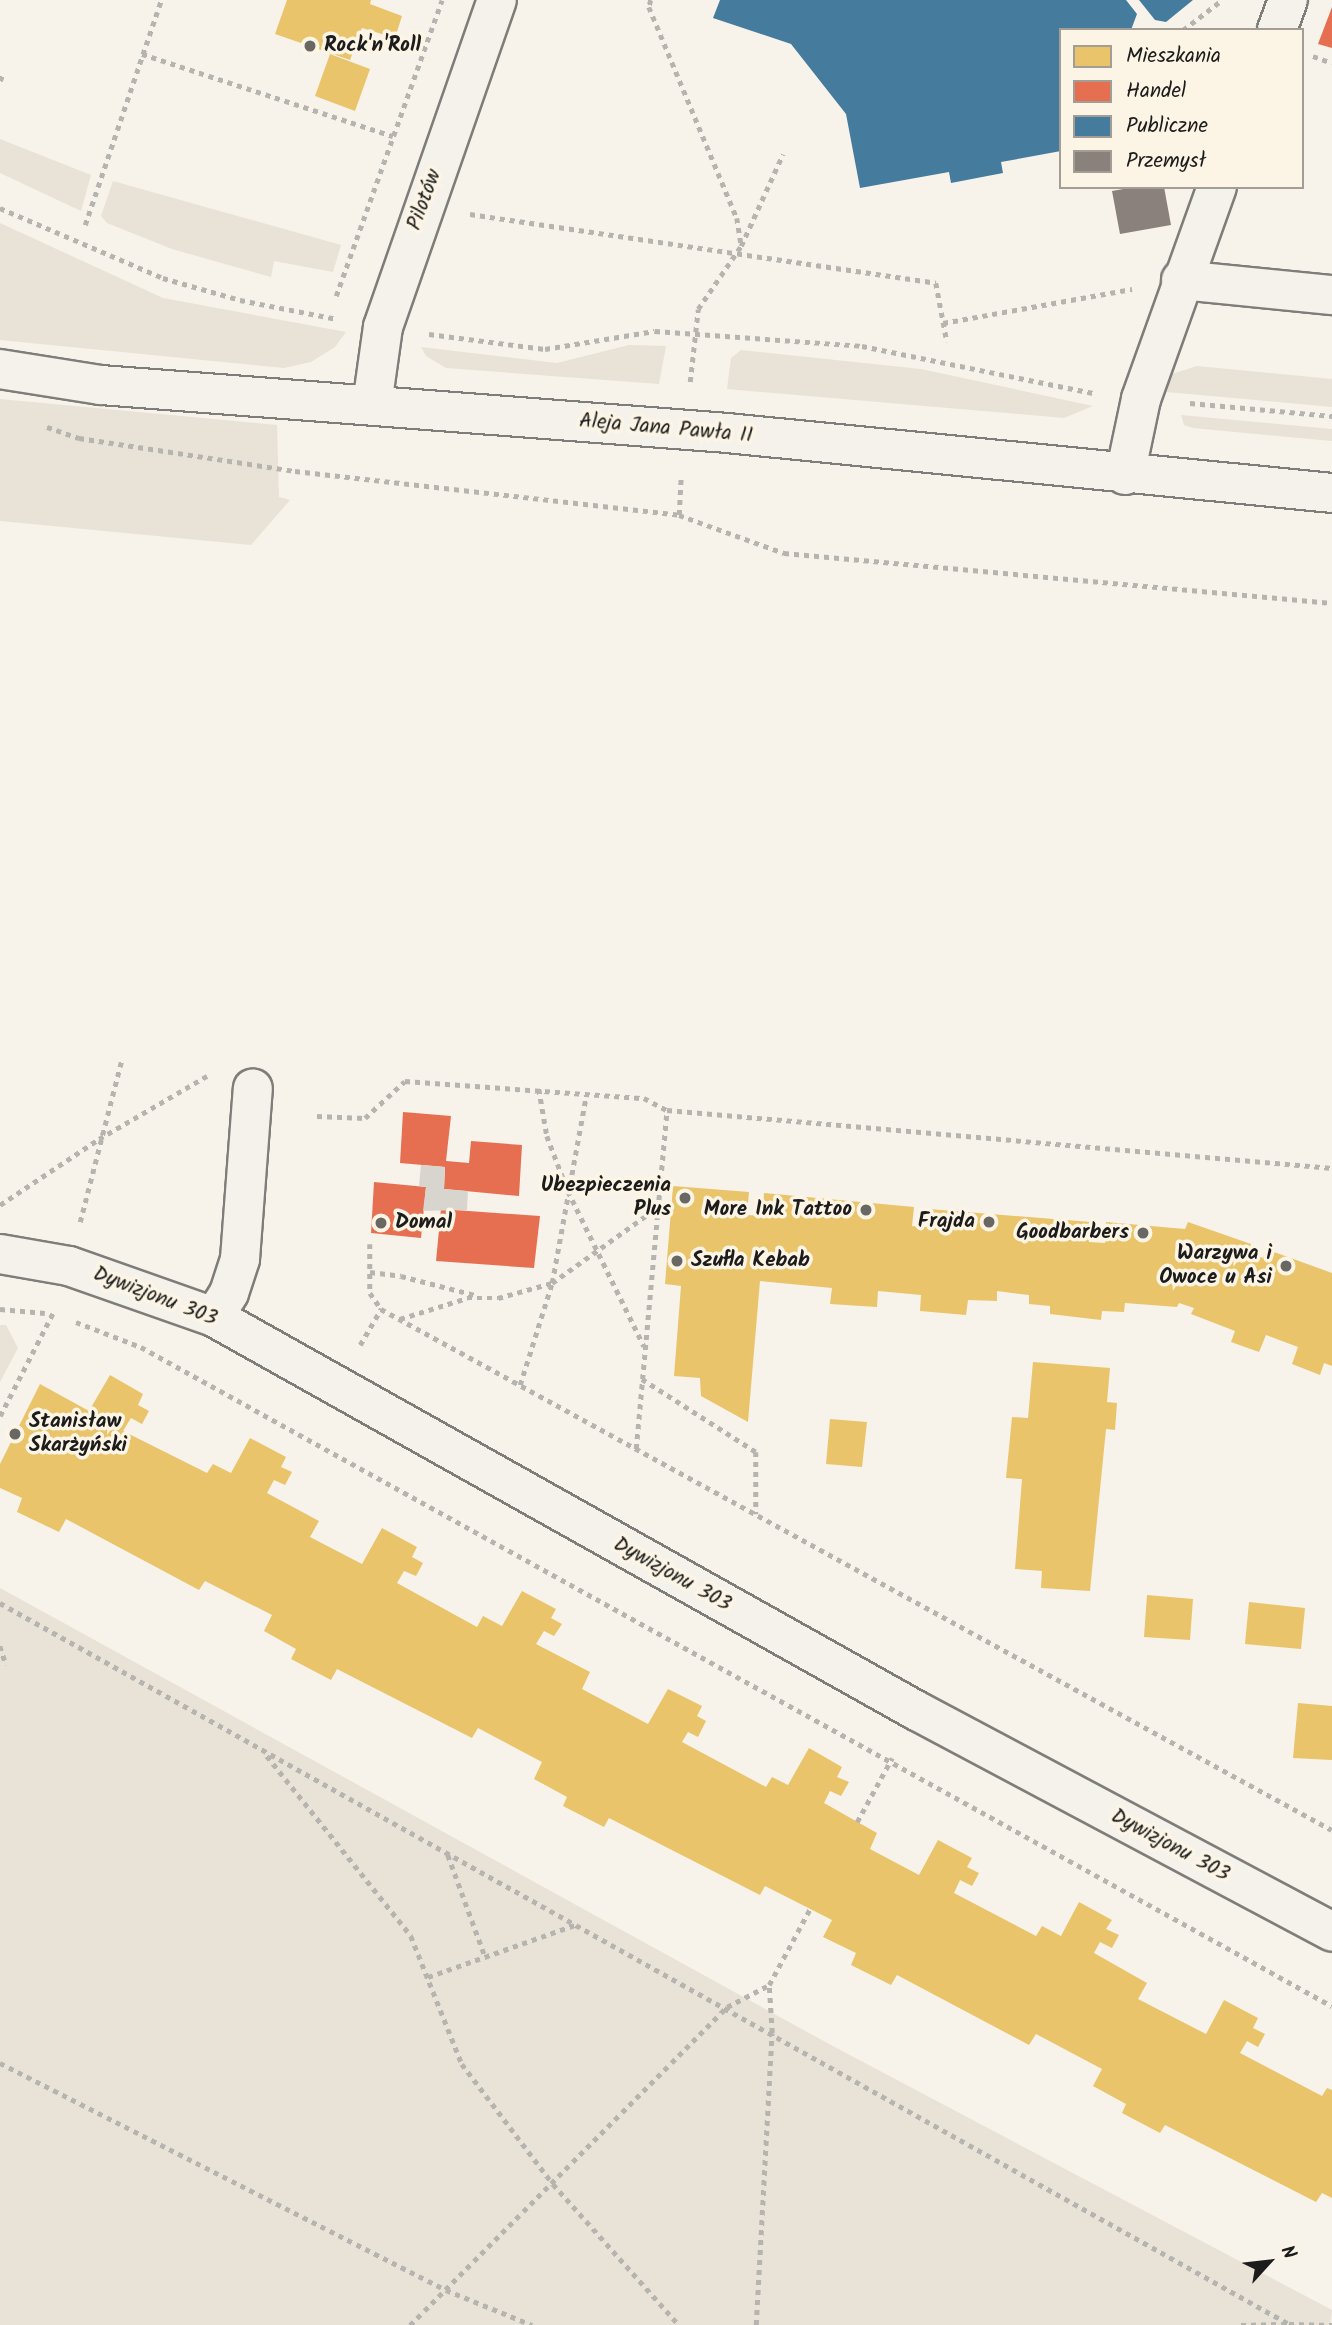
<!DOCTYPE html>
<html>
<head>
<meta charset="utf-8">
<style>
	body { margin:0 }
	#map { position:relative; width:1332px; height:2325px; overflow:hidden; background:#f7f3ea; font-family:Kalam,sans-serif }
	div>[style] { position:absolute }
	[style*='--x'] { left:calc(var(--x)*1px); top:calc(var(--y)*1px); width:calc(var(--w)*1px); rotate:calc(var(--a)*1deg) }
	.green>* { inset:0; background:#e8e2d7 }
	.homes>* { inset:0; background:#e9c46a }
	.shops>* { inset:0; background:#e76f51 }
	.public>* { inset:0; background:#457b9d }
	.industry>* { inset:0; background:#8a817c }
	.building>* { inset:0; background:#d8d5cf }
	.path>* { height:4.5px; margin-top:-2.25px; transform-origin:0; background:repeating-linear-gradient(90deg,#b6b4af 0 5px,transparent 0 10px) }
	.roads { filter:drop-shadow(2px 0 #7f7d79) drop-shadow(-2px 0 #7f7d79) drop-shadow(0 2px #7f7d79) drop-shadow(0 -2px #7f7d79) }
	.minor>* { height:38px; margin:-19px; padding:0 19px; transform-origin:19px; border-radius:19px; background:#f5f2ec }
	.dots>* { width:19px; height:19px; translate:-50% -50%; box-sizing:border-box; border:4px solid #fcf5e5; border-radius:50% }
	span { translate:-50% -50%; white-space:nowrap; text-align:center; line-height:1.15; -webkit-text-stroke:7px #fcf5e5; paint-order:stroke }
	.poi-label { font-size:21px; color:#1c1c1c; font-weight:700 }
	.left { translate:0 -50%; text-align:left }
	.right { translate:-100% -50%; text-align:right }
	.street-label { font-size:21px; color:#1c1c1c }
	.legend { position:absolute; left:1059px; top:28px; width:245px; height:161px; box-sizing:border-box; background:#fcf5e5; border:2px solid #a29e95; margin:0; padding:9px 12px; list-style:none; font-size:21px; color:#1c1c1c }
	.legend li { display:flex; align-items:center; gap:14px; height:35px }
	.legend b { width:35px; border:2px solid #a29e95 }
	.north { position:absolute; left:1234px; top:2227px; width:70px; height:70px; -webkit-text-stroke:5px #fcf5e5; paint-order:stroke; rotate:63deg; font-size:19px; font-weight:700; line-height:28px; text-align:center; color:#1c1c1c }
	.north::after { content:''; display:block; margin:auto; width:24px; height:32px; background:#1c1c1c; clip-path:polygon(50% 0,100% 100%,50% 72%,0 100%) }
</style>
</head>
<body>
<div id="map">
	<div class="green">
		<i style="clip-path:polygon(0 139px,91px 175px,81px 211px,0 173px)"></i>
		<i style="clip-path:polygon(113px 181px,341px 245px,333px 272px,274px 261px,271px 277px,172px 249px,107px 223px,101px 216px)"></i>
		<i style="clip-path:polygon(0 223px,163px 298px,346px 332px,335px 347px,311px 362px,284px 368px,0 340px)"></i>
		<i style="clip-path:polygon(629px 345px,666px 346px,659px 384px,446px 368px,426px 356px,421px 347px,557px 363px)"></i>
		<i style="clip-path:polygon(741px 350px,921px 369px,1093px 406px,1064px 418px,727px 389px,731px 358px)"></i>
		<i style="clip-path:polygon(1197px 366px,1332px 379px,1332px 407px,1167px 392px,1169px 375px)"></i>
		<i style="clip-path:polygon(0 399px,277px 425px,279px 497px,290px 500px,251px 545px,0 521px)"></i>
		<i style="clip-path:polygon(1181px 415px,1332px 429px,1332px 441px,1193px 428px,1184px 425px)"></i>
		<i style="clip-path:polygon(0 1325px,6px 1325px,18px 1348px,0 1382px)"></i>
		<i style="clip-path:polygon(0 1588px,829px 2044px,1332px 2310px,1330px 2325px,0 2325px)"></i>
	</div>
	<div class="homes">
		<i style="clip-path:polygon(287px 0,371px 0,370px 4px,402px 16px,395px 38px,362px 28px,350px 60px,275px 34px)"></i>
		<i style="clip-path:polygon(330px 54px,370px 69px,355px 111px,315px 96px)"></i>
		<i style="clip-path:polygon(673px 1186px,749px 1192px,747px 1215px,763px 1216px,764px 1193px,914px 1207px,912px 1226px,920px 1227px,928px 1227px,929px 1209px,1091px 1222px,1089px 1242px,1105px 1243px,1106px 1222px,1185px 1229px,1188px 1222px,1251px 1244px,1248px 1252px,1255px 1255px,1263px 1258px,1266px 1249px,1332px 1273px,1332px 1366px,1324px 1363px,1320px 1375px,1292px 1364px,1298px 1347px,1266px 1335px,1259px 1352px,1231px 1342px,1235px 1331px,1191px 1314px,1194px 1308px,1179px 1303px,1177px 1307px,1125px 1303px,1124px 1312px,1102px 1311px,1101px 1320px,1050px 1314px,1050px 1306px,1029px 1304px,1029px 1295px,997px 1291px,997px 1301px,968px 1300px,966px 1315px,920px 1311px,921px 1295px,878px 1291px,877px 1307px,830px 1304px,832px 1288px,760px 1281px,748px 1422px,701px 1396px,700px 1378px,674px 1376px,681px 1286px,665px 1284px)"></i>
		<i style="clip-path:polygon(1033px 1362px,1110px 1368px,1107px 1402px,1117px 1403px,1115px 1430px,1106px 1429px,1090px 1591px,1041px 1588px,1042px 1571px,1015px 1569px,1022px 1479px,1006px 1478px,1012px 1417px,1028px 1418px)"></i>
		<i style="clip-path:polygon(110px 1375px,143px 1394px,138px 1405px,149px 1411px,142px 1424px,131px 1418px,123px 1431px,207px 1473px,213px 1464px,231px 1473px,250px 1438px,286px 1457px,281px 1467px,292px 1472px,285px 1485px,274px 1480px,267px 1493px,319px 1521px,310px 1537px,362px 1564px,382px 1528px,417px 1547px,412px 1557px,423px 1563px,416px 1576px,404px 1571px,397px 1583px,477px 1627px,483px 1616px,502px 1626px,522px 1591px,556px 1609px,551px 1618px,562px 1624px,554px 1636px,544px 1631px,536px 1644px,590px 1672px,582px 1689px,648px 1724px,668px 1689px,702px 1706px,697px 1716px,706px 1721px,698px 1737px,688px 1732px,682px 1742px,766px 1787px,772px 1777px,788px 1785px,809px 1748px,842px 1767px,837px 1777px,849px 1782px,841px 1796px,830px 1791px,824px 1803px,877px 1833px,870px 1849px,919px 1875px,938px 1840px,972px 1858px,967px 1867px,979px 1873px,972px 1886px,960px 1880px,954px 1893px,1036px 1936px,1042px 1926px,1061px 1936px,1079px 1902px,1112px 1920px,1106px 1929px,1119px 1935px,1112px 1948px,1100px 1942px,1094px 1953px,1147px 1983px,1138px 1999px,1206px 2034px,1224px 2000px,1258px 2018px,1253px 2028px,1265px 2034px,1258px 2047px,1247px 2041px,1240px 2053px,1322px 2096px,1327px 2088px,1332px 2090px,1332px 2198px,1322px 2193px,1316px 2202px,1165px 2125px,1160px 2133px,1122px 2113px,1126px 2104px,1093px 2086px,1102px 2069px,1036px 2034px,1029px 2045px,897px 1975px,891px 1985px,851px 1965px,856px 1953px,823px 1937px,832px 1920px,765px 1886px,760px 1895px,609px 1818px,604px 1827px,563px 1806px,567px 1797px,534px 1779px,542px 1762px,478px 1728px,472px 1738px,337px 1669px,331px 1680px,291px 1659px,296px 1649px,264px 1631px,272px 1615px,205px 1581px,199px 1590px,66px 1519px,59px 1532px,17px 1512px,22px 1498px,0 1488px,0 1464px,40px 1384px,89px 1411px)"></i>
		<i style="clip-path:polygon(830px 1419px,867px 1422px,862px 1467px,826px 1464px)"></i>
		<i style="clip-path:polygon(1147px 1595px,1193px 1599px,1190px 1640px,1144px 1637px)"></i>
		<i style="clip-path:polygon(1249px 1602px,1305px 1608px,1301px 1649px,1245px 1644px)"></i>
		<i style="clip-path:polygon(1298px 1703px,1332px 1706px,1332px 1760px,1293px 1758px)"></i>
	</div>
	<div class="shops">
		<i style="clip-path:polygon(1332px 7px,1332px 48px,1318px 44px)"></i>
		<i style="clip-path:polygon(403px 1112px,451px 1116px,446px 1161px,469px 1163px,471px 1141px,522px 1145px,519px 1196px,444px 1189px,445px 1167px,400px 1163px)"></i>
		<i style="clip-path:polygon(374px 1182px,426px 1187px,421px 1238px,371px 1233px)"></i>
		<i style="clip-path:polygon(441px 1209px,540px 1216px,534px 1268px,436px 1261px)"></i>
	</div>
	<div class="public">
		<i style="clip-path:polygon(720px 0,1126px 0,1137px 14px,1131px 30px,1061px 30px,1061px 151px,1001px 162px,1003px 173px,951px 183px,949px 172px,860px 188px,846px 114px,791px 44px,713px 18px)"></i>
		<i style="clip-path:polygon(1139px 0,1193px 0,1166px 22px,1155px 20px)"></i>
	</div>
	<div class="industry">
		<i style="clip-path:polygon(1135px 187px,1164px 187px,1171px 225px,1120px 234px,1112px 191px)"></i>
	</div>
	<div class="building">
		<i style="clip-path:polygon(421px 1165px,445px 1167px,444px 1189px,468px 1191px,467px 1210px,423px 1211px,426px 1187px,419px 1186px)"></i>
	</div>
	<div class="path">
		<i style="--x:651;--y:0;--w:7;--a:106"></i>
		<i style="--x:649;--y:7;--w:229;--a:67.4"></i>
		<i style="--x:737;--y:218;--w:25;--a:81"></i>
		<i style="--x:1183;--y:30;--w:49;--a:-37.6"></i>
		<i style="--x:142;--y:54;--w:264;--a:18.1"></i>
		<i style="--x:1313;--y:56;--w:20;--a:20"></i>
		<i style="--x:0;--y:81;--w:9;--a:-69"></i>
		<i style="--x:0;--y:208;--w:177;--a:23.2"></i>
		<i style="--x:163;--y:278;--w:80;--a:15.9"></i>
		<i style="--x:240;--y:300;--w:99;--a:11.1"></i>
		<i style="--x:470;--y:214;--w:471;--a:8.4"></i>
		<i style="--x:936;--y:283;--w:60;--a:79.4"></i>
		<i style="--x:85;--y:225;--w:237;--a:-71.3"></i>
		<i style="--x:336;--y:296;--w:314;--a:-70.3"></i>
		<i style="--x:943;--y:323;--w:192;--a:-10.2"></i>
		<i style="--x:429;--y:334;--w:117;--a:7.4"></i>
		<i style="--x:545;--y:349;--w:111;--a:-9.3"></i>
		<i style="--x:655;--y:331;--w:208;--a:4.1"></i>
		<i style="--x:862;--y:346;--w:237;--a:11.5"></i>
		<i style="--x:690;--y:382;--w:73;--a:-83.7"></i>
		<i style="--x:698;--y:309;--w:76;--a:-55.7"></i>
		<i style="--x:741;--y:246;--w:101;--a:-65.5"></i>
		<i style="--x:1190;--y:403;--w:143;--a:5.2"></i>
		<i style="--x:47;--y:427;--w:34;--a:19"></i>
		<i style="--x:79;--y:438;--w:219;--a:8.7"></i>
		<i style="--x:295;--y:471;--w:387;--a:6.5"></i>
		<i style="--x:679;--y:515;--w:112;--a:19.9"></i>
		<i style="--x:784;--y:553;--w:550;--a:5.21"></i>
		<i style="--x:679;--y:515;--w:40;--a:-87.1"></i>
		<i style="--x:539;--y:1089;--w:48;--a:80.3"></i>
		<i style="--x:547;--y:1136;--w:59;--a:69.1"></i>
		<i style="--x:568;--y:1191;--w:173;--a:63.9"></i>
		<i style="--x:317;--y:1116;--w:48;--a:2.4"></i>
		<i style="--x:365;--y:1118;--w:54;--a:-42.8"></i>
		<i style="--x:405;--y:1081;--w:240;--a:4.1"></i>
		<i style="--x:644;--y:1098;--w:26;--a:28"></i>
		<i style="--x:667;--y:1110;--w:668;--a:4.98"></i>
		<i style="--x:0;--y:1205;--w:119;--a:-33.7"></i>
		<i style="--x:99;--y:1139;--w:125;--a:-30.3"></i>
		<i style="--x:80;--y:1222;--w:169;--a:-75.6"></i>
		<i style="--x:370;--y:1244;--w:49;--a:90"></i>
		<i style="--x:370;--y:1293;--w:19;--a:55"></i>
		<i style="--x:370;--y:1272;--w:31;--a:7"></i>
		<i style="--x:401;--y:1276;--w:76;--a:14.4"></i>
		<i style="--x:0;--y:1309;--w:45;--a:5.1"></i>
		<i style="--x:400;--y:1319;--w:70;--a:-17.4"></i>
		<i style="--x:467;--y:1298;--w:31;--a:0"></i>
		<i style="--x:498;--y:1298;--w:56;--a:-15.5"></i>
		<i style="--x:552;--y:1283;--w:130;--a:-35.6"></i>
		<i style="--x:76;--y:1322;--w:70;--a:21"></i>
		<i style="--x:141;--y:1347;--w:1361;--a:28.96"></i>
		<i style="--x:360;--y:1345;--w:42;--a:-59.7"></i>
		<i style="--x:381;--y:1309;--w:1084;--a:28.72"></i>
		<i style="--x:642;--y:1379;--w:135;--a:32.6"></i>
		<i style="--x:756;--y:1452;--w:62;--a:90"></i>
		<i style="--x:520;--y:1385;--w:107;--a:-72.6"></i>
		<i style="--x:552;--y:1283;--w:191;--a:-79.7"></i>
		<i style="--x:0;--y:1416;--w:118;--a:-62.8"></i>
		<i style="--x:636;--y:1449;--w:340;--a:-84.8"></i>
		<i style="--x:0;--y:1603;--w:1477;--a:29.22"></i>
		<i style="--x:1289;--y:2324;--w:43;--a:1.3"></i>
		<i style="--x:0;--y:1646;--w:20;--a:72"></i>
		<i style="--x:267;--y:1756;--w:231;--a:51.3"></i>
		<i style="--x:411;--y:1936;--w:138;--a:68.3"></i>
		<i style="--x:462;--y:2064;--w:151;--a:52.8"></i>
		<i style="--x:553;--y:2184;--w:189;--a:48.2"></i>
		<i style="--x:857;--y:1822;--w:73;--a:-61.3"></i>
		<i style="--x:448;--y:1855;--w:108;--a:69.9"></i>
		<i style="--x:428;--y:1977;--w:156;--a:-19.5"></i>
		<i style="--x:0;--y:2063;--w:500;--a:26.97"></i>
		<i style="--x:446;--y:2290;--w:93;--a:22.1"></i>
		<i style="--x:410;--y:2325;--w:449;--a:-45.1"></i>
		<i style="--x:727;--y:2007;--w:47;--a:-27.6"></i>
		<i style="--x:756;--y:2325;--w:292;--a:-86.9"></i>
		<i style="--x:772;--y:2033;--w:48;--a:-93.6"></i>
		<i style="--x:769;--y:1985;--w:86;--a:-61.7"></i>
		<i style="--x:1241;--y:2325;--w:45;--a:-1.3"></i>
	</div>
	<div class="roads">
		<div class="minor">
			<i style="--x:1277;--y:30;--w:32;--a:-70"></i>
			<i style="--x:1181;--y:280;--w:152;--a:5.7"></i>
			<i style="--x:0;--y:369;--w:102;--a:9"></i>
			<i style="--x:101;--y:385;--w:628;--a:4.38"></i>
			<i style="--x:727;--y:433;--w:608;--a:5.66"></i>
			<i style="--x:372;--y:405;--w:79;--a:-82"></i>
			<i style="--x:383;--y:327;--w:346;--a:-70.8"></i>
			<i style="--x:1125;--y:475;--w:78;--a:-78.1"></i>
			<i style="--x:1141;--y:399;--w:225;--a:-70.3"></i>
			<i style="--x:0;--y:1254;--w:70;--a:9.9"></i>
			<i style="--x:69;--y:1266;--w:154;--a:19.4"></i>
			<i style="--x:214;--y:1317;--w:806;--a:29.27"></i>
			<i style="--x:917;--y:1711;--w:470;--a:28"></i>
			<i style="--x:214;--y:1317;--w:28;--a:-58"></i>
			<i style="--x:229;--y:1293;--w:36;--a:-72"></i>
			<i style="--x:240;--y:1259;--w:171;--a:-85.7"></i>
		</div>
	</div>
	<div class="dots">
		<i style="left:310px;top:46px;background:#696764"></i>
		<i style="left:685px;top:1198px;background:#696764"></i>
		<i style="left:866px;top:1210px;background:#696764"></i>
		<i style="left:989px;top:1222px;background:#696764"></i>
		<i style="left:381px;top:1223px;background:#696764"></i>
		<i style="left:1143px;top:1233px;background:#696764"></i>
		<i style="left:677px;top:1261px;background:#696764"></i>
		<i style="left:1286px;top:1266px;background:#696764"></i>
		<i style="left:15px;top:1434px;background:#696764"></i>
	</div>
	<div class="poi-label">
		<span class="left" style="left:324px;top:46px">Rock'n'Roll</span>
		<span class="right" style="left:671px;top:1198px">Ubezpieczenia<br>Plus</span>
		<span class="right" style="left:852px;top:1210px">More Ink Tattoo</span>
		<span class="right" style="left:975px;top:1222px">Frajda</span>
		<span class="left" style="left:395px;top:1223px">Domal</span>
		<span class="right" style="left:1129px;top:1233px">Goodbarbers</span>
		<span class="right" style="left:1272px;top:1266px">Warzywa i<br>Owoce u Asi</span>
		<span class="left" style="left:691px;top:1261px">Szufla Kebab</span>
		<span class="left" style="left:29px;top:1434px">Stanisław<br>Skarżyński</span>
	</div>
	<div class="street-label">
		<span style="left:425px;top:200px;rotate:-70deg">Pilotów</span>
		<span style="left:666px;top:429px;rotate:5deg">Aleja Jana Pawła II</span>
		<span style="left:155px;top:1297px;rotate:21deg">Dywizjonu 303</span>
		<span style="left:672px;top:1575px;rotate:29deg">Dywizjonu 303</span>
		<span style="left:1170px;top:1846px;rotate:28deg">Dywizjonu 303</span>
	</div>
	<ul class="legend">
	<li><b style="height:19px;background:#e9c46a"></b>Mieszkania</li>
	<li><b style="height:19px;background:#e76f51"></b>Handel</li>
	<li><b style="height:19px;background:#457b9d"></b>Publiczne</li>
	<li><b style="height:19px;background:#8a817c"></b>Przemysł</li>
	</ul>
	<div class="north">N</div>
</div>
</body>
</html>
